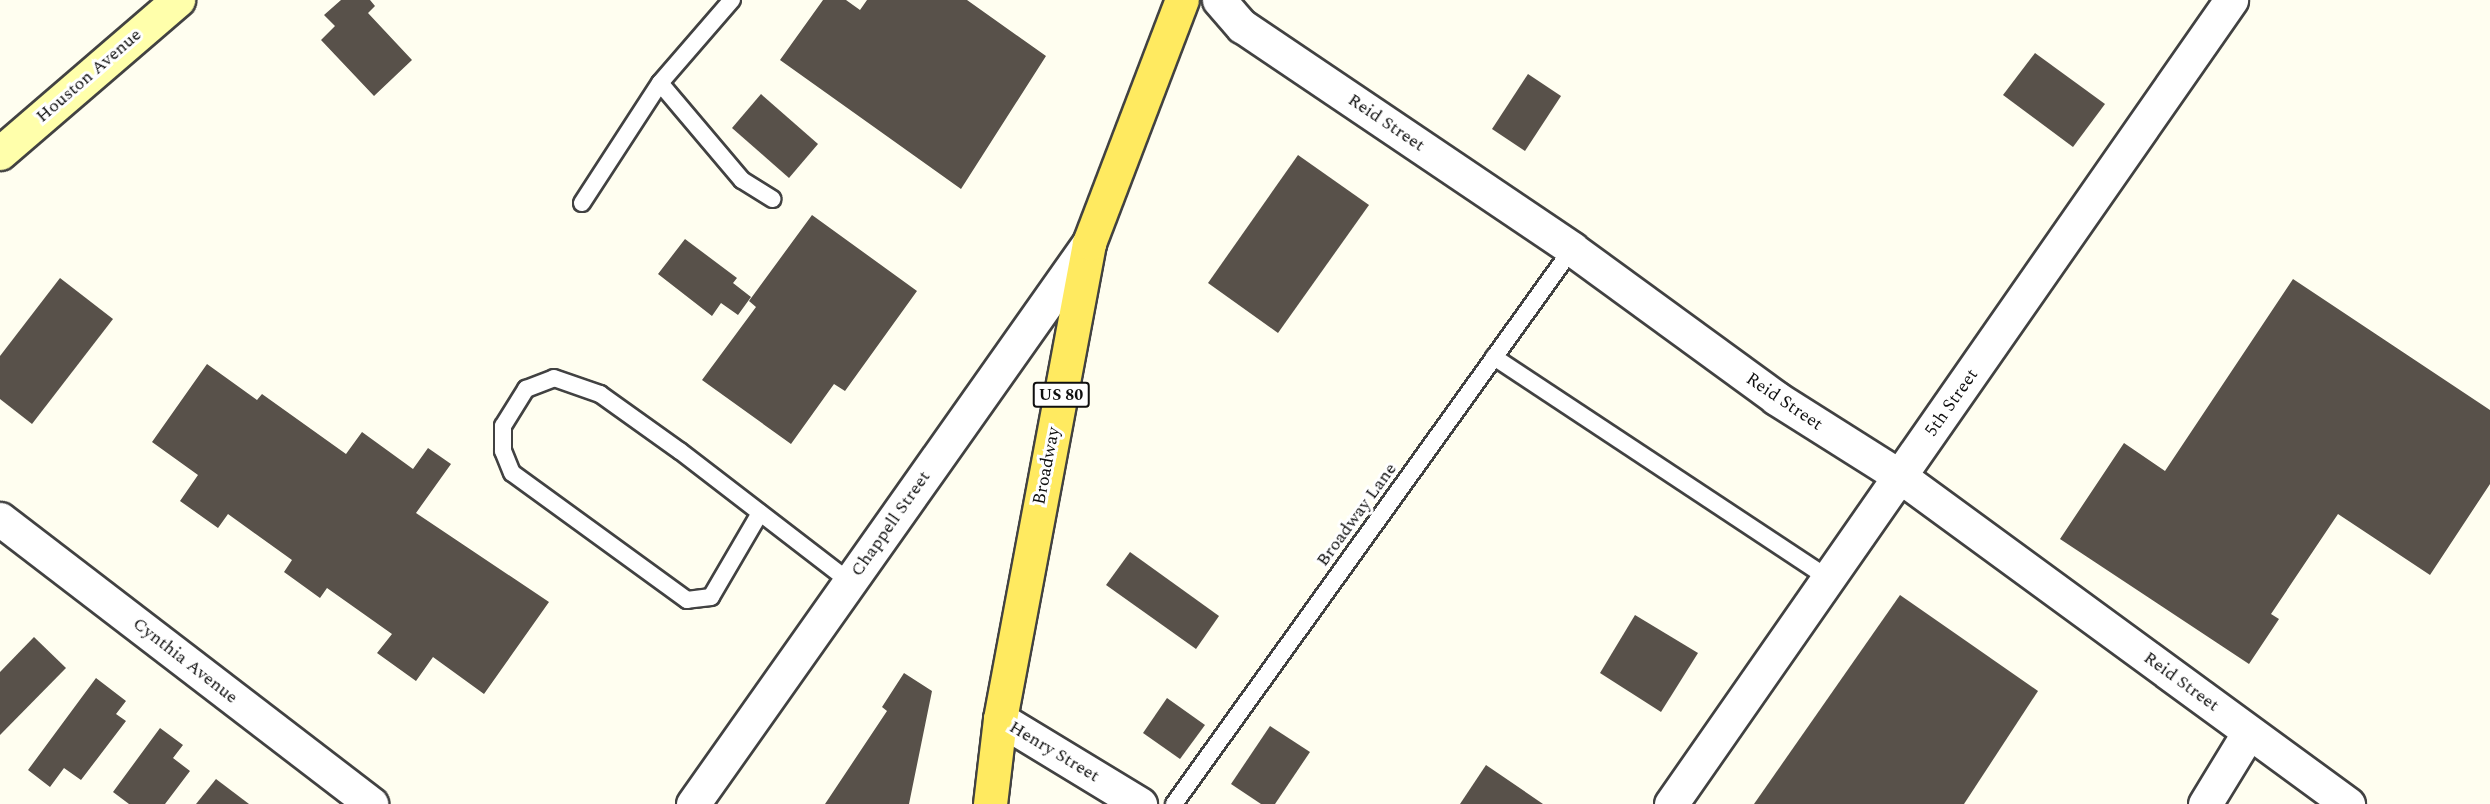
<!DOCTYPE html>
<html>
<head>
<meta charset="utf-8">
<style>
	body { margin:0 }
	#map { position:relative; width:2490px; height:804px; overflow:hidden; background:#fffef0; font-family:Spectral,serif }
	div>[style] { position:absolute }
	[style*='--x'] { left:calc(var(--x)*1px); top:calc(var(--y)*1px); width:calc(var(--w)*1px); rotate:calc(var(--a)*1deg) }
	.building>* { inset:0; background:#58514a }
	.roads { filter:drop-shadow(2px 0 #424242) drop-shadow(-2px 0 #424242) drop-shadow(0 2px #424242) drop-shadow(0 -2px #424242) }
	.lane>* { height:16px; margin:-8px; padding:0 8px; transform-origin:8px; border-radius:8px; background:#fff }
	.street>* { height:33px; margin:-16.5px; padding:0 16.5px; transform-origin:16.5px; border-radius:16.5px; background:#fff }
	.secondary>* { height:33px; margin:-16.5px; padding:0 16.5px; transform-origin:16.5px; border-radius:16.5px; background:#ffffab }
	.primary>* { height:33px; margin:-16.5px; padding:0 16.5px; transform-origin:16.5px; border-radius:16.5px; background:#ffea60 }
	span { translate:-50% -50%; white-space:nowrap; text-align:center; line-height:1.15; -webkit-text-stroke:6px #fff; paint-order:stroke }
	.shield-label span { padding:2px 4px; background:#fff; border:2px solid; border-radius:4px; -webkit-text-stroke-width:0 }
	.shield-label { font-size:16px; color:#0f0f0f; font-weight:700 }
	.street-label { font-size:18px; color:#0f0f0f }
</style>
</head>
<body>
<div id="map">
	<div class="building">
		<i style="clip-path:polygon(341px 0,370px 0,375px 6px,368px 13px,412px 60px,374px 96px,321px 40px,335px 26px,324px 15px)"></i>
		<i style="clip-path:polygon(823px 0,846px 0,860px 10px,867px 0,967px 0,1046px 56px,961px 189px,780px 60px)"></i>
		<i style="clip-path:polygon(2035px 53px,2105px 104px,2073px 147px,2003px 95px)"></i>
		<i style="clip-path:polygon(1528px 74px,1561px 96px,1525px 151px,1492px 129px)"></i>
		<i style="clip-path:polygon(761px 94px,818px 144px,789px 178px,732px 128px)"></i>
		<i style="clip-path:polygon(1298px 155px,1369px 205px,1278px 333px,1208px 283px)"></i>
		<i style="clip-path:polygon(812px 215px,917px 291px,845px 391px,834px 384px,791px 444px,702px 380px,756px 307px,749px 301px)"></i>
		<i style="clip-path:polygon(685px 239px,737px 278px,733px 283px,751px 297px,738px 315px,721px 303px,712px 316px,658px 274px)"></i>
		<i style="clip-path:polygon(60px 278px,113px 319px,32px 424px,0 399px,0 356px)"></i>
		<i style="clip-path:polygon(2293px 279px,2490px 410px,2490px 484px,2430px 575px,2338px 514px,2271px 614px,2279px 619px,2249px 664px,2060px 539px,2124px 443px,2165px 471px)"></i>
		<i style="clip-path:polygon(207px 364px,257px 400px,262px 394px,346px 454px,362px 432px,413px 469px,428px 448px,451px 464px,416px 513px,549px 602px,484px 694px,433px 657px,416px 681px,377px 653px,392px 634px,327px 588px,320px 598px,284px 572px,292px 560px,228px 514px,218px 528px,180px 501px,198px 475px,152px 442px)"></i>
		<i style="clip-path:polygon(1130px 552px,1219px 616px,1196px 649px,1106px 585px)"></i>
		<i style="clip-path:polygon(1900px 595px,2038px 691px,1964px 804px,1754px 804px)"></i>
		<i style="clip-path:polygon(1635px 615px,1698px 653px,1661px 712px,1600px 673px)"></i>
		<i style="clip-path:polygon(34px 637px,66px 668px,0 735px,0 672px)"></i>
		<i style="clip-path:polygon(904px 673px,932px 691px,909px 804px,825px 804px,887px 711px,882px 707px)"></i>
		<i style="clip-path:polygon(96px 678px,126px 701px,116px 714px,126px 721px,81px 780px,64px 768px,50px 787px,28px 770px)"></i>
		<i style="clip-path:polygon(1167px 698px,1205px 725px,1180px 759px,1143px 733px)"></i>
		<i style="clip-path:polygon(1270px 726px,1310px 752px,1275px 804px,1261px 804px,1231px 784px)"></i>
		<i style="clip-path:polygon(160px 728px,183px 745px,173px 758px,190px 771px,165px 804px,129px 804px,113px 792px)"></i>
		<i style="clip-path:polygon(1486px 765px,1543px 804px,1460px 804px)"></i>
		<i style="clip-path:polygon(216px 779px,249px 804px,196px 804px)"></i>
	</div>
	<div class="roads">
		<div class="lane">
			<i style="--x:660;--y:83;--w:127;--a:49.8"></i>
			<i style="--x:742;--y:180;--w:36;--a:32"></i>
			<i style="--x:582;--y:203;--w:143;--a:-57"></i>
			<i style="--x:660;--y:83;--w:110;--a:-49.1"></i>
			<i style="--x:1494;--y:357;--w:402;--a:33.5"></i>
			<i style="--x:760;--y:513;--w:97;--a:120.3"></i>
			<i style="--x:711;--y:597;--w:24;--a:173"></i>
			<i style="--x:687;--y:600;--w:216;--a:-144"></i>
			<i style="--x:512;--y:473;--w:24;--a:-112"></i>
			<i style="--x:503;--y:451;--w:25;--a:-90"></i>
			<i style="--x:503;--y:426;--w:44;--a:-58.1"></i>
			<i style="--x:526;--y:389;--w:30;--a:-21"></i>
			<i style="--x:554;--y:378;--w:49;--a:19.2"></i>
			<i style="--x:600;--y:394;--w:98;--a:35.5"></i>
			<i style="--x:680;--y:451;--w:215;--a:37.6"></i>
			<i style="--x:1174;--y:804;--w:683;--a:-54.36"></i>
		</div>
		<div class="street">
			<i style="--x:1219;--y:0;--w:35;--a:49"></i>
			<i style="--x:1242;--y:26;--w:398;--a:34"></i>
			<i style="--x:1572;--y:249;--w:253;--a:36.1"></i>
			<i style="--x:1776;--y:398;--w:148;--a:32.3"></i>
			<i style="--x:1901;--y:477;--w:554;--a:36.19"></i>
			<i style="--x:0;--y:519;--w:468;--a:37.5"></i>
			<i style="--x:1000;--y:719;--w:164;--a:31.3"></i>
			<i style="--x:693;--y:804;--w:687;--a:-54.78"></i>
			<i style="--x:1671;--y:804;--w:980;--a:-55.14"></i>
			<i style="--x:2205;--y:804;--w:84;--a:-58.6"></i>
		</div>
		<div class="secondary">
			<i style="--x:0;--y:153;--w:235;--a:-40.7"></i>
		</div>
		<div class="primary">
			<i style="--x:990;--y:804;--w:86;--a:-83.3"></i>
			<i style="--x:1000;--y:719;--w:484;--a:-79.4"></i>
			<i style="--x:1089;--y:243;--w:260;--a:-69.1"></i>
		</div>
	</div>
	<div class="shield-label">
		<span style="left:1061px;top:395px">US 80</span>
	</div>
	<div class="street-label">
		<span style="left:89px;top:76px;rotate:-41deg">Houston Avenue</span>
		<span style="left:1386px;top:123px;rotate:34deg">Reid Street</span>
		<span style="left:1784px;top:402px;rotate:34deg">Reid Street</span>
		<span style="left:1952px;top:403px;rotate:-55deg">5th Street</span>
		<span style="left:1047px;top:466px;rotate:-79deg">Broadway</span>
		<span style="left:1357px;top:515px;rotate:-54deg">Broadway Lane</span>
		<span style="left:891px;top:524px;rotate:-55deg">Chappell Street</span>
		<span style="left:185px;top:661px;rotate:38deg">Cynthia Avenue</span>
		<span style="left:2181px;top:682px;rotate:36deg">Reid Street</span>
		<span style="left:1054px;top:752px;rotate:31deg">Henry Street</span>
	</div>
</div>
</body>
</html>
